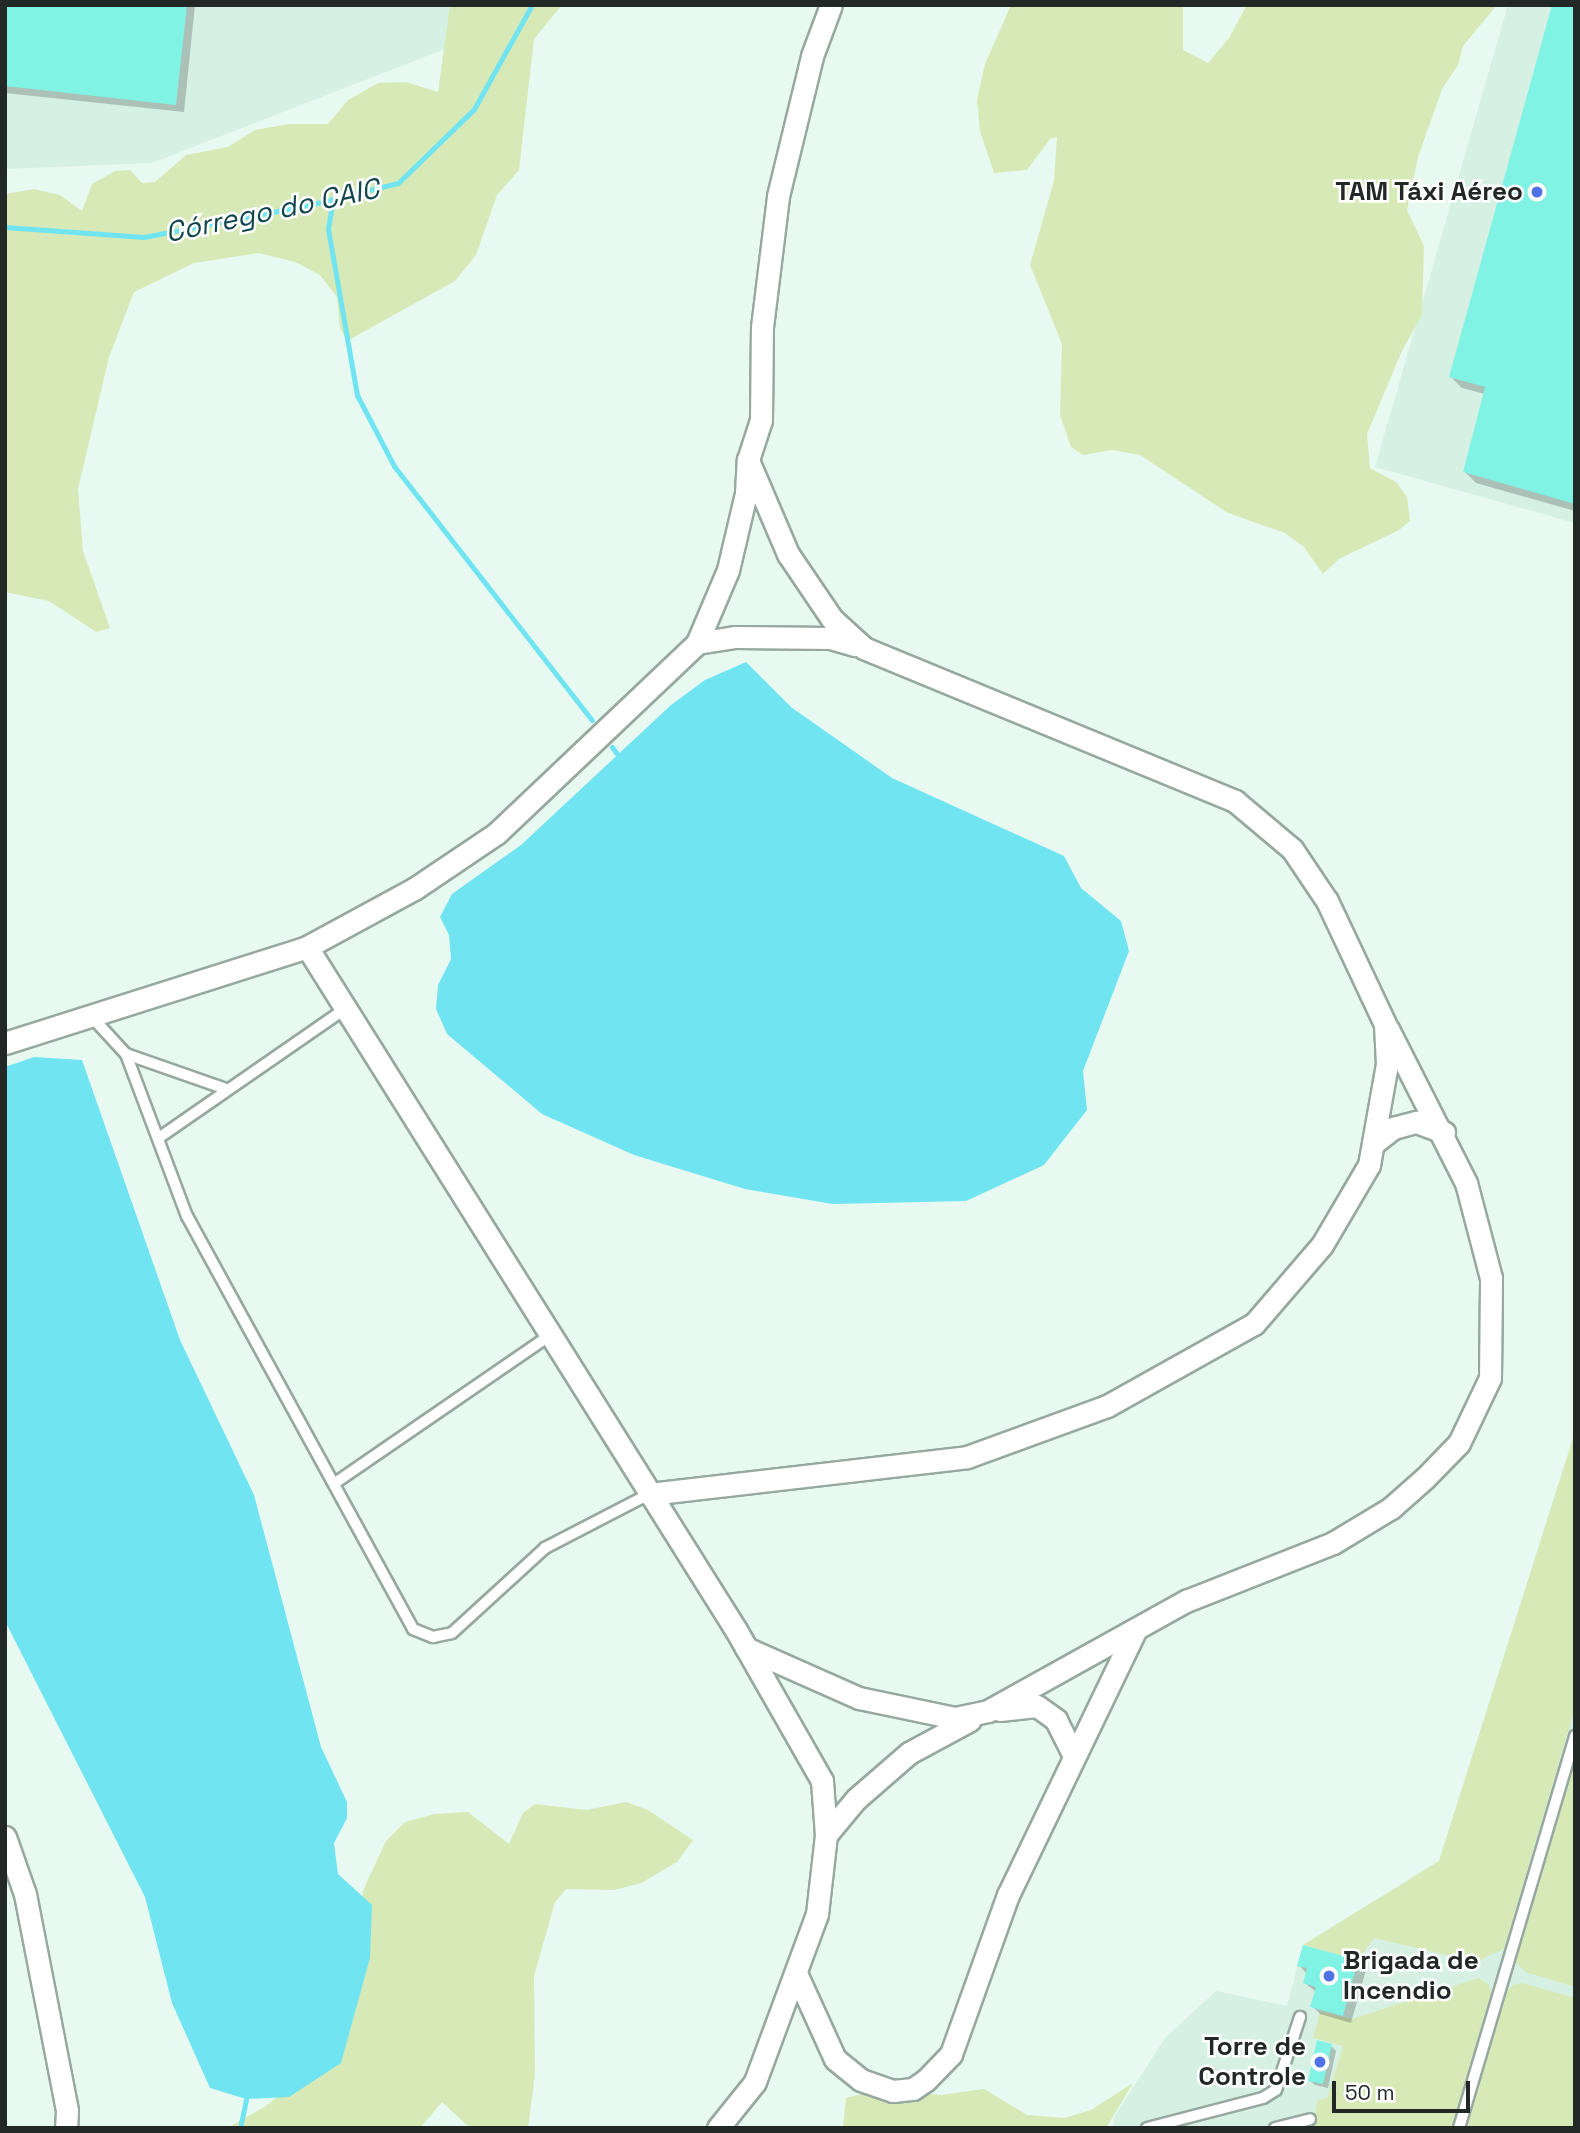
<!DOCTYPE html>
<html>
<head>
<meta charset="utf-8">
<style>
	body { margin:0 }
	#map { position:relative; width:1580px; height:2133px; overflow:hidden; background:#e7f9f0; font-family:"Space Grotesk",sans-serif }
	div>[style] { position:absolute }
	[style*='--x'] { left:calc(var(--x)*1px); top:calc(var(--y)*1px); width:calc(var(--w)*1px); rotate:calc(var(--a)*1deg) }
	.built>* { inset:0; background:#d6f1e4 }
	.green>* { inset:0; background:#d8e9b8 }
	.water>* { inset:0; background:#71e4f2 }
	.shadow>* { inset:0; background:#0003 }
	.stream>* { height:5px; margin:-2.5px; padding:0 2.5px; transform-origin:2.5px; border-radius:2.5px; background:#71e4f2 }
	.building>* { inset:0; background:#81f3e5 }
	.roads { filter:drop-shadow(2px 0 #97a8a0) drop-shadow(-2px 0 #97a8a0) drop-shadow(0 2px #97a8a0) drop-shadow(0 -2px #97a8a0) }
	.service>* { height:10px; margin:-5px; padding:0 5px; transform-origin:5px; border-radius:5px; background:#fff }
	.minor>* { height:21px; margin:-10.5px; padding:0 10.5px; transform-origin:10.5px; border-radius:10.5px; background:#fff }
	.dots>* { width:19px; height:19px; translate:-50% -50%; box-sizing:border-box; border:4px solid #fff; border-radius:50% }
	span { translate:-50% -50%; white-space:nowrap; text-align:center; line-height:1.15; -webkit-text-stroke:5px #fff; paint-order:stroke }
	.poi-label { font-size:26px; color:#212825; font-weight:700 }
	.right { translate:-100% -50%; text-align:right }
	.left { translate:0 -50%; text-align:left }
	.water-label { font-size:28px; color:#11464c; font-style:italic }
	.frame { position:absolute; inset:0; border:7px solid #212825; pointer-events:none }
	.scale { position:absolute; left:1332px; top:2081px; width:138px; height:32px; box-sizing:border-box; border:4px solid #212825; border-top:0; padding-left:9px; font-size:21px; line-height:24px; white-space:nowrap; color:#212825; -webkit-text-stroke:5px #fff; paint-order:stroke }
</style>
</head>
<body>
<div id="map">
	<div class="built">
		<i style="clip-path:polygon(5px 5px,476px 5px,458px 44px,152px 163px,5px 169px)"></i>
		<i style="clip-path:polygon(1508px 5px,1575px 5px,1575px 523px,1375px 467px)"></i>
		<i style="clip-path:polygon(1575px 1432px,1575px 2128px,1113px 2128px,1114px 2117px,1165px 2038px,1216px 1991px,1287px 2006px,1303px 1945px,1439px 1861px)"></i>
	</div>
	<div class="green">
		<i style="clip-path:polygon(450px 5px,562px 5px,534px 39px,519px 170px,497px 195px,476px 255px,455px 281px,347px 341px,340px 328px,337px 297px,320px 275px,295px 262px,259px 253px,194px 263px,134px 292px,109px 357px,78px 489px,83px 551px,110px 628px,96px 632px,49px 601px,5px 592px,5px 194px,34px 189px,60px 195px,82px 211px,92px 184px,115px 171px,130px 170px,142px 183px,155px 182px,186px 155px,228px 147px,255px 130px,289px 124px,328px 124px,348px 100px,378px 83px,406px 82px,438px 92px)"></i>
		<i style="clip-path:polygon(1011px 5px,1183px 5px,1183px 50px,1208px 63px,1229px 38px,1247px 5px,1497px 5px,1463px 46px,1458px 65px,1442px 89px,1418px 157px,1407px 210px,1424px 246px,1422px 315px,1402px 351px,1367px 434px,1370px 468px,1396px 482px,1407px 497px,1410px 521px,1399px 530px,1339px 559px,1323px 574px,1304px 547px,1285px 533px,1228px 513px,1140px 455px,1112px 450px,1083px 455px,1071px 447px,1060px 415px,1062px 344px,1030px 265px,1054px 181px,1057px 137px,1050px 139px,1027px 170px,994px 173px,980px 131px,977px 100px,985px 64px)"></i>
		<i style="clip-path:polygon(1575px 1432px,1575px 1708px,1504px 1949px,1476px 1962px,1374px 1938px,1358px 1960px,1303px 1945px,1439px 1861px)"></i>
		<i style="clip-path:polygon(1575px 1754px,1575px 1987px,1525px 1972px,1515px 1961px)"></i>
		<i style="clip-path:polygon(626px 1802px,648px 1810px,693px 1840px,677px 1862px,641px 1883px,614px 1890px,566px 1889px,555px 1902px,534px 1976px,535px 2074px,528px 2128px,470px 2128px,442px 2102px,420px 2128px,227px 2128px,266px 2106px,310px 2071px,365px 1886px,386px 1841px,405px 1822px,435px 1814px,468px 1812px,509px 1844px,523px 1813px,535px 1804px,587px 1810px)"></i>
		<i style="clip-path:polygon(1478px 1978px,1489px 1984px,1492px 2000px,1457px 2128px,1307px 2128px,1314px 2126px,1317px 2101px,1327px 2098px,1343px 2046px,1313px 2038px,1320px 2012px,1352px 2019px)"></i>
		<i style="clip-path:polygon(1522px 1983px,1575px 1998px,1575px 2128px,1465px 2128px,1501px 1999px,1513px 1985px)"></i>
		<i style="clip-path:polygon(1133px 2083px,1106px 2128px,843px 2128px,846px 2098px,885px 2088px,941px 2095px,984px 2089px,1027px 2115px,1065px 2118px,1091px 2110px)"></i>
	</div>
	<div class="water">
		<i style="clip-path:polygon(746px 662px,791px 707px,892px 778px,1064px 856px,1081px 888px,1121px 921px,1129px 951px,1083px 1071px,1087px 1110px,1044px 1165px,966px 1201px,833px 1204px,745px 1189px,634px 1155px,542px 1114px,447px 1034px,436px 1009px,438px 985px,451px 959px,449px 935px,440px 917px,452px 894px,521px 845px,671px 705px,705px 680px)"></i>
		<i style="clip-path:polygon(34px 1057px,82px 1060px,180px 1340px,254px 1495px,321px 1747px,347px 1802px,347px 1818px,334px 1843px,338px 1874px,372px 1905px,370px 1958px,341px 2063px,289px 2097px,246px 2099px,210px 2088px,172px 2003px,145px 1897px,5px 1621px,5px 1067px)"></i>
	</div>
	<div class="shadow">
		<i style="clip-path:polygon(5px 5px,195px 5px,184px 112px,5px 93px)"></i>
		<i style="clip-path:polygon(1575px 8px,1575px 511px,1476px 483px,1465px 472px,1485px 394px,1462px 388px,1451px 377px)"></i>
		<i style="clip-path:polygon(1357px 1962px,1366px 1970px,1351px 2023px,1320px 2014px,1312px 2006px,1316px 1992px,1305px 1983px,1307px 1974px,1299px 1965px)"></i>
		<i style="clip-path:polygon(1331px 2046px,1336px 2051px,1328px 2088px,1315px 2085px,1309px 2080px)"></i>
	</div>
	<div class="stream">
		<i style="--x:333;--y:200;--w:29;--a:100"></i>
		<i style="--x:328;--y:229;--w:169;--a:80.1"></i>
		<i style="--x:357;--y:395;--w:80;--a:62.5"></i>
		<i style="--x:394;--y:466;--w:322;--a:52.1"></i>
		<i style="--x:5;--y:227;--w:139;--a:4.1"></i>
		<i style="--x:144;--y:237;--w:168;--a:-11"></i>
		<i style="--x:309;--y:205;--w:92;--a:-13.9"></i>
		<i style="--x:398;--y:183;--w:106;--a:-44.2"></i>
		<i style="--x:474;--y:109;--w:119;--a:-60.9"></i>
		<i style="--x:612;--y:747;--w:9;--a:54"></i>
		<i style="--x:240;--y:2128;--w:30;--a:-78"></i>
	</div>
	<div class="building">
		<i style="clip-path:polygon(5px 5px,187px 5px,176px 105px,5px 86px)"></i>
		<i style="clip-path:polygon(1552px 5px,1575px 5px,1575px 504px,1463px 472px,1485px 387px,1449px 377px)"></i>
		<i style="clip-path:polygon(1303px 1945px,1358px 1960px,1343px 2016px,1310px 2007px,1316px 1987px,1303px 1983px,1307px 1968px,1297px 1966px)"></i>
		<i style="clip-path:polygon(1317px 2040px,1332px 2044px,1323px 2084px,1308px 2081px)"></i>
	</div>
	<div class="roads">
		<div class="service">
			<i style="--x:91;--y:1016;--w:52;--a:47.4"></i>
			<i style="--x:126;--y:1054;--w:173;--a:69.4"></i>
			<i style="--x:187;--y:1216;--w:471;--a:61.3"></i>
			<i style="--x:413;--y:1629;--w:22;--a:22"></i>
			<i style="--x:433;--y:1637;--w:19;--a:-12"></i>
			<i style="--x:452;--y:1633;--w:126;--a:-42.4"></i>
			<i style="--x:545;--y:1548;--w:117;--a:-27.4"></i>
			<i style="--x:126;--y:1054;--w:106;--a:19.3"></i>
			<i style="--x:160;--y:1137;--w:225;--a:-34.7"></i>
			<i style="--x:335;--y:1483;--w:261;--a:-34.5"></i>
			<i style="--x:1147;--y:2128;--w:120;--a:-14.5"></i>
			<i style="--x:1263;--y:2098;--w:15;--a:-32"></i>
			<i style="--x:1276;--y:2090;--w:77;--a:-71.8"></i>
			<i style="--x:1275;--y:2128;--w:36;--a:-14"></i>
			<i style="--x:1459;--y:2128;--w:409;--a:-73.5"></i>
		</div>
		<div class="minor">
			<i style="--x:697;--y:643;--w:39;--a:-9"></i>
			<i style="--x:736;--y:637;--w:94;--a:0.6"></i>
			<i style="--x:830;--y:638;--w:26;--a:16"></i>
			<i style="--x:307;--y:947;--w:807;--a:57.87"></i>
			<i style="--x:736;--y:1630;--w:174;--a:60.3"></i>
			<i style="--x:822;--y:1781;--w:54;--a:85.8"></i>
			<i style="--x:826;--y:1835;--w:80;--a:96.5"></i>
			<i style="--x:817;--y:1914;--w:179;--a:110.3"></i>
			<i style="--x:755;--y:2082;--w:59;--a:128.8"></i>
			<i style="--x:5;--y:1043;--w:317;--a:-17.6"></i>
			<i style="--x:307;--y:947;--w:122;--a:-28.5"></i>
			<i style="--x:414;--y:889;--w:100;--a:-34"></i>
			<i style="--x:497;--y:833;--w:276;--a:-43.5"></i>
			<i style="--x:697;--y:643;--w:79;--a:-67"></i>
			<i style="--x:728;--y:570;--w:79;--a:-76.8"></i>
			<i style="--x:746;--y:493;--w:33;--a:-87"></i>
			<i style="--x:748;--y:460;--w:42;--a:-72"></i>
			<i style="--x:761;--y:420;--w:93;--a:-89.4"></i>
			<i style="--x:762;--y:327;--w:132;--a:-83"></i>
			<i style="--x:778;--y:196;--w:144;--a:-76.3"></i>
			<i style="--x:812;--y:56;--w:54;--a:-69.6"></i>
			<i style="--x:1374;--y:1143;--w:24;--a:-38"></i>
			<i style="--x:1393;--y:1128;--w:24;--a:-15"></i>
			<i style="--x:1416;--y:1122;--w:30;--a:20"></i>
			<i style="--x:649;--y:1494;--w:320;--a:-6.6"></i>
			<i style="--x:967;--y:1457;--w:149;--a:-20"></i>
			<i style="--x:1107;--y:1406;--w:168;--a:-29.2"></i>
			<i style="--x:1254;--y:1324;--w:104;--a:-49.3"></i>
			<i style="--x:1322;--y:1245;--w:93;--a:-59.6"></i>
			<i style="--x:1369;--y:1165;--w:103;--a:-79.9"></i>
			<i style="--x:1387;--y:1064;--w:40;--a:-92.9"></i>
			<i style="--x:1385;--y:1024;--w:136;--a:-115.2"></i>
			<i style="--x:1327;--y:901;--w:63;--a:-123.9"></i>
			<i style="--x:1292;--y:849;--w:75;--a:-139.9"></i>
			<i style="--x:1235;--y:801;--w:401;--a:-157.6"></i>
			<i style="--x:864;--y:648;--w:43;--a:-137.8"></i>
			<i style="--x:832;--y:619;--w:78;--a:-124.1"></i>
			<i style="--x:788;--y:554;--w:102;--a:-113.1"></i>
			<i style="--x:746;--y:1648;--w:124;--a:23.9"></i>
			<i style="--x:859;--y:1698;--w:98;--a:11.8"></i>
			<i style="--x:955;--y:1718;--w:34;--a:-12"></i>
			<i style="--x:988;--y:1711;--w:227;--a:-29.1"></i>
			<i style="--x:1186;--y:1601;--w:158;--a:-21.5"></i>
			<i style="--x:1333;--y:1543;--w:68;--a:-31.1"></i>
			<i style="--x:1391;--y:1508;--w:45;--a:-41.4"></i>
			<i style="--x:1425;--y:1478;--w:49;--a:-45.8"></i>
			<i style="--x:1459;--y:1443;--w:72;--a:-64.5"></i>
			<i style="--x:1490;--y:1378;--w:100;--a:-89.4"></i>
			<i style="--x:1491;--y:1278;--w:98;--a:-104.7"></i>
			<i style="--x:1466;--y:1183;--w:173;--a:-116.9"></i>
			<i style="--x:1000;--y:1710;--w:37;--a:-6"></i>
			<i style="--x:1037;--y:1706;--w:24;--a:36"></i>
			<i style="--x:1056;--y:1720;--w:40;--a:63.4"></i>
			<i style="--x:826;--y:1835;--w:47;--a:-50.2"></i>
			<i style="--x:856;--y:1799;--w:70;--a:-41"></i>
			<i style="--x:909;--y:1753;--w:69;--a:-28.4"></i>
			<i style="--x:5;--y:1837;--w:60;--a:70.7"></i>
			<i style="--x:25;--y:1894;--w:221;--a:79"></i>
			<i style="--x:67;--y:2111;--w:17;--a:93"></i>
			<i style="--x:796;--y:1973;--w:94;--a:65.6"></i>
			<i style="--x:835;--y:2059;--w:33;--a:39"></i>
			<i style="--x:861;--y:2080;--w:34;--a:19"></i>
			<i style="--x:893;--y:2091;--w:20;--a:-6"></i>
			<i style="--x:913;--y:2089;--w:16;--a:-35"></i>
			<i style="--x:926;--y:2080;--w:36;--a:-46"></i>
			<i style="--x:951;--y:2054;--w:169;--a:-70.3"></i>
			<i style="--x:1008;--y:1895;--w:293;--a:-64.3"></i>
		</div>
	</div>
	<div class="dots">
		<i style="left:1537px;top:192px;background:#5072e6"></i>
		<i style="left:1329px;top:1976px;background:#5072e6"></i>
		<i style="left:1320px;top:2062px;background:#5072e6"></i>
	</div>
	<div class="poi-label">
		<span class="right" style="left:1523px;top:192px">TAM Táxi Aéreo</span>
		<span class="left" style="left:1343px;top:1976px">Brigada de<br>Incendio</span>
		<span class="right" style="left:1306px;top:2062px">Torre de<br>Controle</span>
	</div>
	<div class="water-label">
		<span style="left:272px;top:210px;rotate:-12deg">Córrego do CAIC</span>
	</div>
	<div class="frame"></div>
	<div class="scale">50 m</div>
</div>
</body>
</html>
